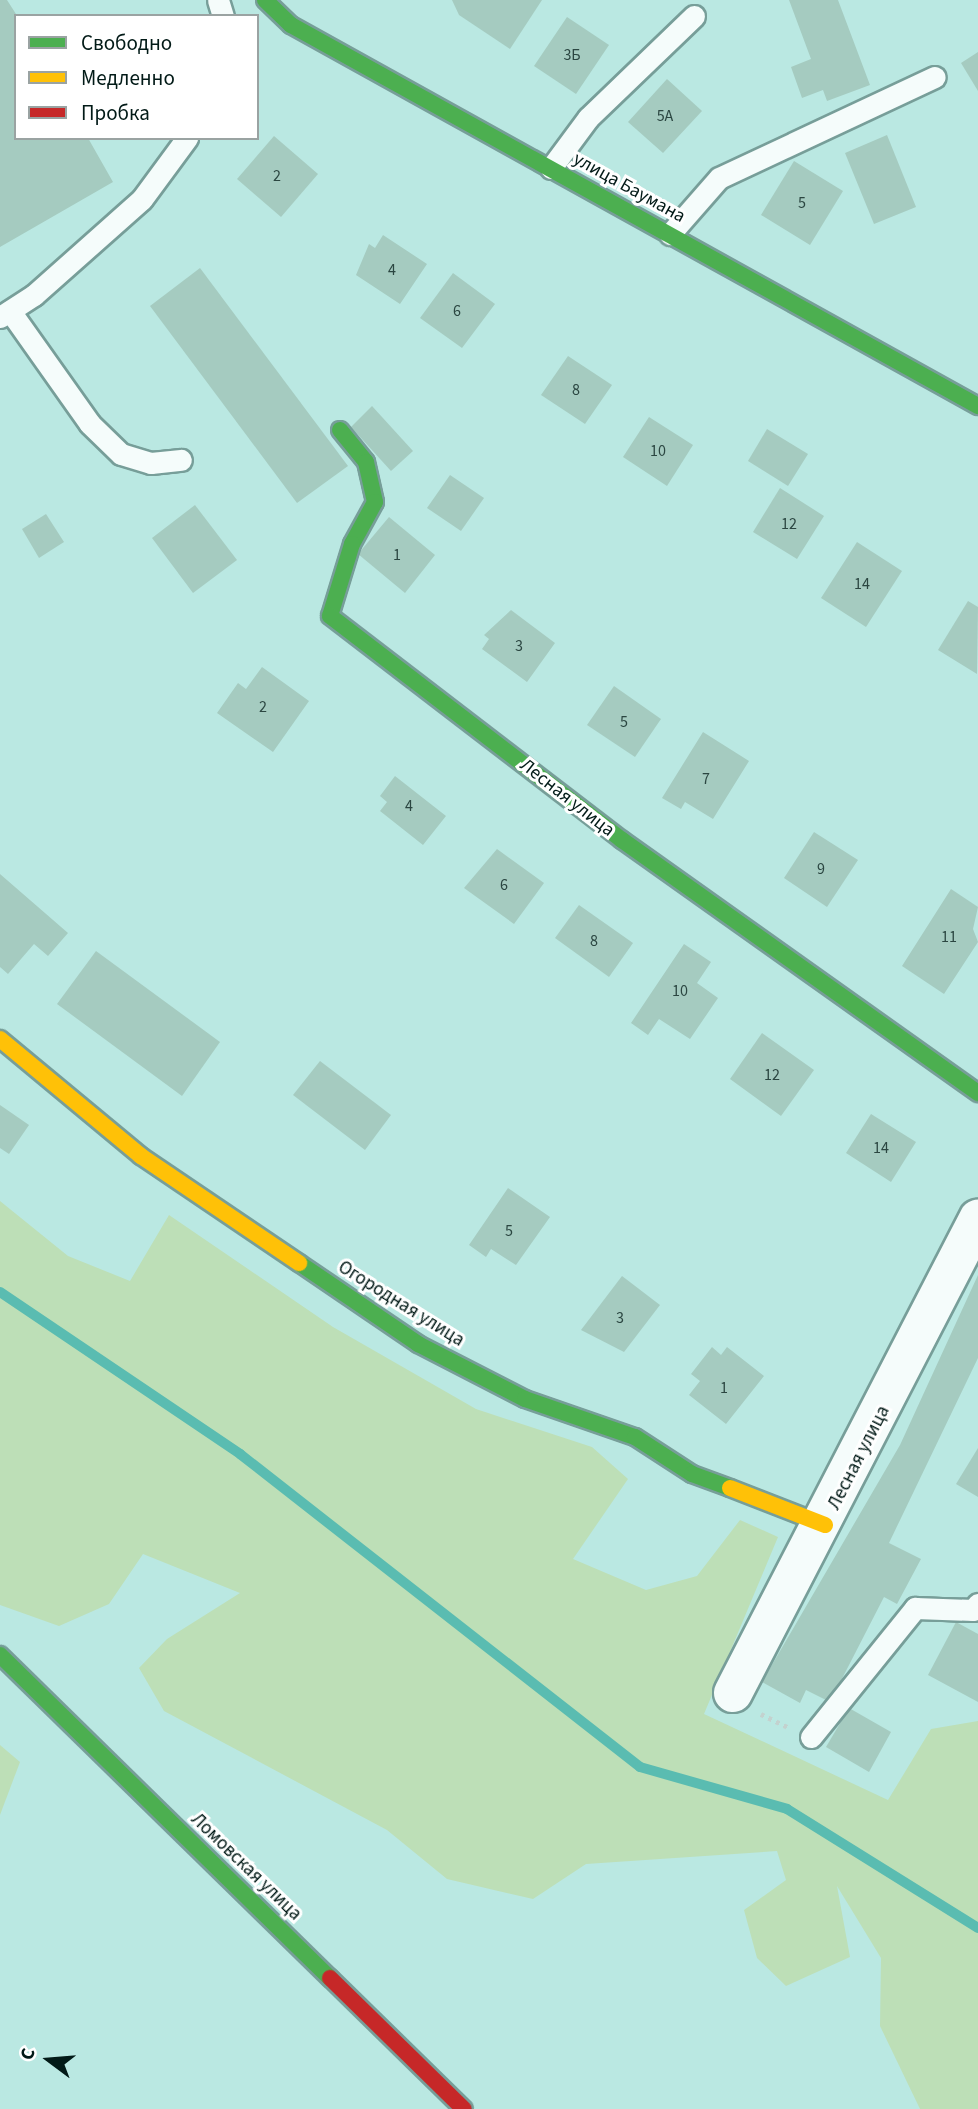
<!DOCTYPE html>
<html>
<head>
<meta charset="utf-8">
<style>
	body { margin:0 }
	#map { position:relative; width:978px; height:2109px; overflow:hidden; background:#bae8e2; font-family:"Source Sans 3",sans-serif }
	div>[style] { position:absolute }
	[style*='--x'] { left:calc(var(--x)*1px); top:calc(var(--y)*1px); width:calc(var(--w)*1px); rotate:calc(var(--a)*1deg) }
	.green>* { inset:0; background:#bddfb7 }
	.stream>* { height:10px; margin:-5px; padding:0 5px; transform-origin:5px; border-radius:5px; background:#5abcb1 }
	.building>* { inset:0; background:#a5cbc0 }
	.path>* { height:4.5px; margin-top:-2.25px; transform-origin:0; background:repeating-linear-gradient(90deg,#c3d2cf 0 3.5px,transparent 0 8.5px) }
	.roads { filter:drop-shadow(2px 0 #779e99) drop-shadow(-2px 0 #779e99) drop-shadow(0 2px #779e99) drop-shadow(0 -2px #779e99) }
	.lane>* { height:21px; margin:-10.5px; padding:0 10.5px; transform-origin:10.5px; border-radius:10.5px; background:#f5fcfb }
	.street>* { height:38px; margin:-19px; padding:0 19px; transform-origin:19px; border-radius:19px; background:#f5fcfb }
	.fast>* { height:16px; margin:-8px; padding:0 8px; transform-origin:8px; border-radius:8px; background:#4caf50 }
	.slow>* { height:16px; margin:-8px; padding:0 8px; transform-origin:8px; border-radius:8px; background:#ffc107 }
	.jam>* { height:16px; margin:-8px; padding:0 8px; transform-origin:8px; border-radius:8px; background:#c62828 }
	span { translate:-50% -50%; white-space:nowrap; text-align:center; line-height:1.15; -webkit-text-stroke:6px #fff; paint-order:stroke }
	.number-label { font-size:16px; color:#2b4641 }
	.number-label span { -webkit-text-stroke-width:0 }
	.street-label { font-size:19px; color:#021a17 }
	.legend { position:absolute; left:14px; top:14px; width:245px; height:126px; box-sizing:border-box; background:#fff; border:2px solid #9aa3a2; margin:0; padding:9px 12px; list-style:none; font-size:21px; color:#021a17 }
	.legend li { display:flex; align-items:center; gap:14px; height:35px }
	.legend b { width:35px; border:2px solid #9aa3a2 }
	.north { position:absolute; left:14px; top:2025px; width:70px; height:70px; -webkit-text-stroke:5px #fff; paint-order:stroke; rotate:286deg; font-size:19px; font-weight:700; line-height:28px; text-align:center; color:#021a17 }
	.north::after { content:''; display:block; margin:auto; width:24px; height:32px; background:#021a17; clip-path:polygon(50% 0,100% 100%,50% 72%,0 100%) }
</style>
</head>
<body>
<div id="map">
	<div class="green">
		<i style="clip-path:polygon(0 1201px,68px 1256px,130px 1281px,169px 1215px,333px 1327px,476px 1409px,592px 1447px,628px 1479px,573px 1559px,646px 1590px,697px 1576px,740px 1520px,778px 1537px,704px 1714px,888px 1800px,931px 1729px,978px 1721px,978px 2109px,920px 2109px,880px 2026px,881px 1958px,837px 1886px,850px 1957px,786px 1986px,757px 1958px,744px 1910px,786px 1880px,777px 1851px,586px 1864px,533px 1899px,447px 1879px,387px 1830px,164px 1711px,139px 1668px,167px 1639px,240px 1593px,143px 1554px,109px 1604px,59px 1626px,0 1605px)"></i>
		<i style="clip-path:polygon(0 1745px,20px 1762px,0 1815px)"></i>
	</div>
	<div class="stream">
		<i style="--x:0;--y:1292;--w:290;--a:34"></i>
		<i style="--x:240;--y:1454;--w:508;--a:38.04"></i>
		<i style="--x:640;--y:1767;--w:153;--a:15.9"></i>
		<i style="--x:787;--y:1809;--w:225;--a:31.9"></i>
	</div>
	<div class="building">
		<i style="clip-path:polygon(0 0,7px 0,16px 14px,16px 138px,88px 138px,113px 182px,0 247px)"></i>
		<i style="clip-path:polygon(452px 0,542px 0,510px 49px,459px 15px)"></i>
		<i style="clip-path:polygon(789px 0,838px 0,870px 85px,827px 101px,823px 90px,802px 98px,791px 67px,811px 59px)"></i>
		<i style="clip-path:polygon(567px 17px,609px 45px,576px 94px,534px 66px)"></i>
		<i style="clip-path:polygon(978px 52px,978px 91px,961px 63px)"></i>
		<i style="clip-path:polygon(667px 79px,702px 111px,663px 153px,628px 122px)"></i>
		<i style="clip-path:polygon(887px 135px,916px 207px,874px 224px,845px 153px)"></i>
		<i style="clip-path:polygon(274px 136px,318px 174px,281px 217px,237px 179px)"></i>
		<i style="clip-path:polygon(794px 161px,843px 191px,810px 245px,761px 215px)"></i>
		<i style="clip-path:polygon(383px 235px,427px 264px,400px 304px,356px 275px,369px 244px,375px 248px)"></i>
		<i style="clip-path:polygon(200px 268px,348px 466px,297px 503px,150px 306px)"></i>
		<i style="clip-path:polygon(453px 273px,495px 304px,462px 348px,420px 318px)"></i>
		<i style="clip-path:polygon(568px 356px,612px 385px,585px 424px,541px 395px)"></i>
		<i style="clip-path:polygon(372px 406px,413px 451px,391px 471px,351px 427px)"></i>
		<i style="clip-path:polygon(649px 417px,693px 445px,667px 486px,623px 457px)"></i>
		<i style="clip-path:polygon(767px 429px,808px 454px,788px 486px,748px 461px)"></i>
		<i style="clip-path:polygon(450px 475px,484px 498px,461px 531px,427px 508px)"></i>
		<i style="clip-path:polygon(780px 488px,824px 516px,797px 559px,753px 532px)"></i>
		<i style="clip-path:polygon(195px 505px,237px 560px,193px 593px,152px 538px)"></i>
		<i style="clip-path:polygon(46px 514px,64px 542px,39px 558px,22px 529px)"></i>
		<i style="clip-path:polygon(389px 517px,435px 555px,405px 593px,358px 554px)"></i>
		<i style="clip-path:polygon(857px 542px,902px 571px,866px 627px,821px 598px)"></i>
		<i style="clip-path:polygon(968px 601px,978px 607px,977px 674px,938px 650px)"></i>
		<i style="clip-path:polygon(511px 610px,555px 643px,527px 682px,482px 649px,489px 639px,484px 635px)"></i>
		<i style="clip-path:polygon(262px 667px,309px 701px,273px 752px,217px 713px,238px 683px,246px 689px)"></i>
		<i style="clip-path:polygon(614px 686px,661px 719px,635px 757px,587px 725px)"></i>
		<i style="clip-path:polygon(703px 732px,749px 761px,713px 819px,685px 802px,681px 809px,662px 798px)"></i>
		<i style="clip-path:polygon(395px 776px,446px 816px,423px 845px,380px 811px,387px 802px,380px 796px)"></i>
		<i style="clip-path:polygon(814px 832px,858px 860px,827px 907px,784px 878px)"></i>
		<i style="clip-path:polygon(497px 849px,544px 883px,514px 924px,464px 888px)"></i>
		<i style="clip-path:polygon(0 874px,68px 933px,48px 956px,34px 944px,8px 974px,0 967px)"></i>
		<i style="clip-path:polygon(951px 889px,978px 907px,973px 929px,978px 942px,944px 994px,902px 966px)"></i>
		<i style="clip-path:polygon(579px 905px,633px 943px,609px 977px,555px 938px)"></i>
		<i style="clip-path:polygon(684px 944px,711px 962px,697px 983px,718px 998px,690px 1039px,659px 1019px,648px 1035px,631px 1023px)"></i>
		<i style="clip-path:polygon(96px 951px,220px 1042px,182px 1096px,57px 1004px)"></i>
		<i style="clip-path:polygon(762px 1033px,814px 1070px,781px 1116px,730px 1079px)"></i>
		<i style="clip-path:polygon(320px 1061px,391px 1115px,365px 1150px,293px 1095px)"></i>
		<i style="clip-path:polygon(0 1105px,29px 1125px,9px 1154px,0 1148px)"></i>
		<i style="clip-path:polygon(871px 1114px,916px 1142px,891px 1182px,846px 1153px)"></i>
		<i style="clip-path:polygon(508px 1188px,550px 1217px,516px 1265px,491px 1249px,486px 1257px,469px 1245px)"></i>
		<i style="clip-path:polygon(978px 1275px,978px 1358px,889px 1543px,921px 1559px,897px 1604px,884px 1597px,830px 1702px,806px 1690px,800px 1703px,762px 1682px,900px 1445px)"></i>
		<i style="clip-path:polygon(622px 1276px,660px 1305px,624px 1352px,581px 1330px)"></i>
		<i style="clip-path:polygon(712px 1347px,721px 1355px,727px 1347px,764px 1376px,726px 1424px,689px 1395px,700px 1381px,691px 1374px)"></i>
		<i style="clip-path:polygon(978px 1448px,978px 1497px,956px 1484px)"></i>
		<i style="clip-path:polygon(956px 1622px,978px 1634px,978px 1702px,928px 1675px)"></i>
		<i style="clip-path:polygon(849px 1708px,891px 1732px,869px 1772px,826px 1747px)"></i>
	</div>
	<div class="path">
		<i style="--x:761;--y:1714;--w:30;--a:26"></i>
	</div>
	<div class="roads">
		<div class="lane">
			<i style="--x:218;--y:0;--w:17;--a:73"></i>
			<i style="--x:551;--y:168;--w:62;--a:-53.5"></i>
			<i style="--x:588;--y:118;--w:147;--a:-43.9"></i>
			<i style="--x:670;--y:234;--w:74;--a:-48.8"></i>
			<i style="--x:719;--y:178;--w:238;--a:-25.1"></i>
			<i style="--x:10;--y:311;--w:138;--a:54.7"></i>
			<i style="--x:90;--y:424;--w:43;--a:44.1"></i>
			<i style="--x:121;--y:454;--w:31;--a:17"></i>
			<i style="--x:151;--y:463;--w:30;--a:-6"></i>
			<i style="--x:0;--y:317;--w:40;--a:-32.9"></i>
			<i style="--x:34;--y:295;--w:144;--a:-41.6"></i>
			<i style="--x:142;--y:199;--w:76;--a:-53.6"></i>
			<i style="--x:811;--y:1737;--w:166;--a:-51.1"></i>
			<i style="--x:915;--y:1608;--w:58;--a:2"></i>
			<i style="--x:973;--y:1610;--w:8;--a:-50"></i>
		</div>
		<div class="street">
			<i style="--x:733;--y:1693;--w:534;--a:-62.67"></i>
		</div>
		<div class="fast">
			<i style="--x:265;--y:0;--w:36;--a:44"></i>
			<i style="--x:291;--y:25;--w:786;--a:29.01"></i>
			<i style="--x:340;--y:430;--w:41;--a:50.9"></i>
			<i style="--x:366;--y:462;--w:41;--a:77.3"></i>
			<i style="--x:375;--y:502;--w:48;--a:118.7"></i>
			<i style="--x:352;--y:544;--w:75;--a:107"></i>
			<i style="--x:330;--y:616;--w:368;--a:37.5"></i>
			<i style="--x:622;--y:840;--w:437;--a:35.4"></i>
			<i style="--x:299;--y:1263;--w:144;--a:34.2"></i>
			<i style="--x:418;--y:1344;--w:120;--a:27.2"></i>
			<i style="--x:525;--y:1399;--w:116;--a:19.1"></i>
			<i style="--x:635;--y:1437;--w:68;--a:33"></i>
			<i style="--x:692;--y:1474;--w:40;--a:20.2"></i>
			<i style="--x:0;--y:1655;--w:462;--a:44.4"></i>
		</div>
		<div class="slow">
			<i style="--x:0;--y:1039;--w:183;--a:39.7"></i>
			<i style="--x:141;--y:1156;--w:191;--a:34.1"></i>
			<i style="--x:730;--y:1488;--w:102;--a:21.3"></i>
		</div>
		<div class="jam">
			<i style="--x:330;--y:1978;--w:187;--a:44.4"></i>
		</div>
	</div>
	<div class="number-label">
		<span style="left:572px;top:55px">3Б</span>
		<span style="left:665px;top:116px">5А</span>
		<span style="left:277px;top:176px">2</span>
		<span style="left:802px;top:203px">5</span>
		<span style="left:392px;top:270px">4</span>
		<span style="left:457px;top:311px">6</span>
		<span style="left:576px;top:390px">8</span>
		<span style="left:658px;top:451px">10</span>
		<span style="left:789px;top:524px">12</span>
		<span style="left:397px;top:555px">1</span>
		<span style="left:862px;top:584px">14</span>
		<span style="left:519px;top:646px">3</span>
		<span style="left:263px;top:707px">2</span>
		<span style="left:624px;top:722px">5</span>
		<span style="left:706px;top:779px">7</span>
		<span style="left:409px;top:806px">4</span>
		<span style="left:821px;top:869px">9</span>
		<span style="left:504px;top:885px">6</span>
		<span style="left:949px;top:937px">11</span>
		<span style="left:594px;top:941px">8</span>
		<span style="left:680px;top:991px">10</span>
		<span style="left:772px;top:1075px">12</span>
		<span style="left:881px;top:1148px">14</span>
		<span style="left:509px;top:1231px">5</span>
		<span style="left:620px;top:1318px">3</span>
		<span style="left:724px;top:1388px">1</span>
	</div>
	<div class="street-label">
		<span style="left:629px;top:188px;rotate:29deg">улица Баумана</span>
		<span style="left:567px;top:798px;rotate:38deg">Лесная улица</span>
		<span style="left:401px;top:1304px;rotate:32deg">Огородная улица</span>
		<span style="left:859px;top:1458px;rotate:-63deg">Лесная улица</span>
		<span style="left:246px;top:1867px;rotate:44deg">Ломовская улица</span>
	</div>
	<ul class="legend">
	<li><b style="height:9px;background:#4caf50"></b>Свободно</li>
	<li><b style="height:9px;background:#ffc107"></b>Медленно</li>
	<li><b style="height:9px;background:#c62828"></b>Пробка</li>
	</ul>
	<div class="north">С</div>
</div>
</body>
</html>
